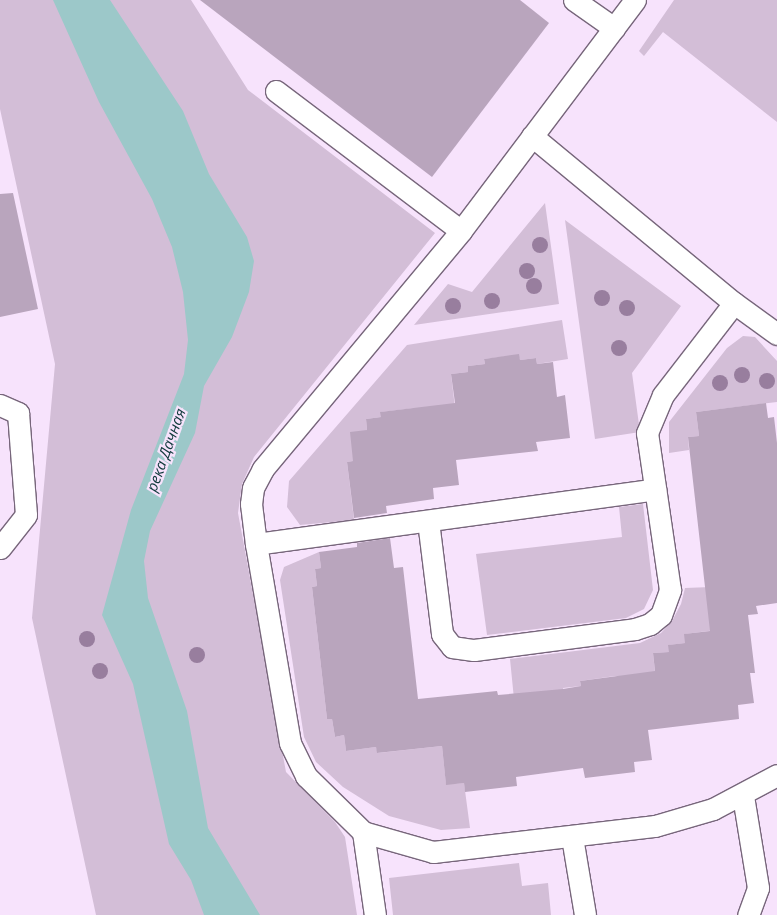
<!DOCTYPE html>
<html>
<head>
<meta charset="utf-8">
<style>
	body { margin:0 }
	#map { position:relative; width:777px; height:915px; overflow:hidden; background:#f7e3fc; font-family:"Open Sans",sans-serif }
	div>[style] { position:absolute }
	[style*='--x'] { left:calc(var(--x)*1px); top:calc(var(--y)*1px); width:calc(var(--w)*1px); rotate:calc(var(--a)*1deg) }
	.green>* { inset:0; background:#d3bed7 }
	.water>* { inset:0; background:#9cc8c9 }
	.building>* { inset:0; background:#b9a5bd }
	.roads { filter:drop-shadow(1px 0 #77667b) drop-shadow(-1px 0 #77667b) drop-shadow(0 1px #77667b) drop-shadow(0 -1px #77667b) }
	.service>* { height:21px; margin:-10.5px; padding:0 10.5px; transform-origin:10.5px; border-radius:10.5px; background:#fff }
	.trees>* { width:16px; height:16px; margin:-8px; border-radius:50%; background:#987e9e }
	span { translate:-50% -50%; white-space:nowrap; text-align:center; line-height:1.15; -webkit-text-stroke:4.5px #f7e3fc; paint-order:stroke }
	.water-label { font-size:15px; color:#0f393b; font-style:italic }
</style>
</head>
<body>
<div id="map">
	<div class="green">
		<i style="clip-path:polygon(0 0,191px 0,248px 90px,435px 233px,254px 457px,242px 484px,238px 513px,286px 772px,335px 822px,345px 837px,357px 915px,96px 915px,32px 618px,55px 364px,0 109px)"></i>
		<i style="clip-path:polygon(674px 0,777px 0,777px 122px,663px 32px,644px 56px,639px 51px)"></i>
		<i style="clip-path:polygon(545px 203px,559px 304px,414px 325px,448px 284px,472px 292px)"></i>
		<i style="clip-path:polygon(565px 220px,681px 306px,632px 373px,640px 432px,595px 439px)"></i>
		<i style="clip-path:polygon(562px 320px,568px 359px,537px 364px,536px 358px,520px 360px,518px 355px,484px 359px,485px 364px,468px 366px,468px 372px,451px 374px,455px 408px,415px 408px,381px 412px,381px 417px,366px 419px,367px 430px,353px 461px,347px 462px,354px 520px,300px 525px,287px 507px,289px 481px,407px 345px)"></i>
		<i style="clip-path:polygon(743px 336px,755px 337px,777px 361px,777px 402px,696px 412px,699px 436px,688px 437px,689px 450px,669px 453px,669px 422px,727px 348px)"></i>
		<i style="clip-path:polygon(643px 504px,653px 590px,644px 609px,626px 618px,487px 635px,476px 554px,622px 537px,619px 507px)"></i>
		<i style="clip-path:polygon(319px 552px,321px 568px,315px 569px,317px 586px,312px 587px,327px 719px,332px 719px,335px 737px,344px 735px,346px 751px,376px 747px,378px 753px,442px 746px,446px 784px,464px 783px,470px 828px,441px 830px,389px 816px,343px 787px,316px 762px,304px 737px,280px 580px,284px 567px)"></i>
		<i style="clip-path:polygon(711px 587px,716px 630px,685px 634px,685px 643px,669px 645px,669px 652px,653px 653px,656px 681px,615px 676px,580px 681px,581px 686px,563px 688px,564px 693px,514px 699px,510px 659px,640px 643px,661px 633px,672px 621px,681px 604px,685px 588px)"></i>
		<i style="clip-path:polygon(519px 863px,522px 886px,548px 883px,551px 915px,393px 915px,389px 878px)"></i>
	</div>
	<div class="water">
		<i style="clip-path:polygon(53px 0,110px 0,183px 111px,209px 174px,247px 237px,254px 261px,249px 292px,232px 337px,204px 386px,195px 433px,150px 531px,144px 561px,148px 598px,187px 711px,208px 828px,260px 915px,204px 915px,191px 880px,169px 844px,133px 684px,102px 615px,131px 510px,184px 374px,188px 340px,183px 292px,172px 247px,152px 199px,99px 102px)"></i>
	</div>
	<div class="building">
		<i style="clip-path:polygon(200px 0,520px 0,549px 23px,432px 177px)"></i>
		<i style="clip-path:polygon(13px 193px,38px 309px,0 317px,0 194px)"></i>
		<i style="clip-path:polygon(519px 354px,520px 360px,536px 358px,537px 364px,553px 362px,557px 397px,565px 395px,570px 438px,536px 442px,538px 451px,456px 460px,459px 485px,433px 488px,434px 499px,386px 506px,387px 513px,354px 518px,347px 462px,353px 461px,350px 432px,367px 430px,366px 419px,381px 417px,380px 412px,455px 403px,451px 374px,468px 372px,468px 366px,485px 364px,484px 359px)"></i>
		<i style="clip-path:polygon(766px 403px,768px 418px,774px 417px,777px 443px,777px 603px,756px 606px,758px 614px,748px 615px,755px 673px,750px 673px,754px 703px,738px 705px,739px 719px,648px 730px,652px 760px,634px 762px,635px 772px,585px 778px,583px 768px,516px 777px,517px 786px,465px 792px,464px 783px,446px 785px,442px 746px,377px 753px,376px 747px,346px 751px,344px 735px,335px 737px,332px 719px,327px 719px,312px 587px,317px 586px,315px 569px,321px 568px,319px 552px,357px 547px,357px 543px,390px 538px,394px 568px,403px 567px,418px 699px,497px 691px,498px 695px,563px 689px,581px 686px,580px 681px,655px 671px,653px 653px,669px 652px,668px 645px,685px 643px,684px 634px,710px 631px,688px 437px,699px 436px,696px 412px)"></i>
	</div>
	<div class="roads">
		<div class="service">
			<i style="--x:574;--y:0;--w:49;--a:35"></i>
			<i style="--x:635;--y:0;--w:289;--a:127"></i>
			<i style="--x:461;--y:231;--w:310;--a:129.8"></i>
			<i style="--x:263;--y:469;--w:21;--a:118"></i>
			<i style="--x:253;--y:488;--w:16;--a:97"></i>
			<i style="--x:251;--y:504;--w:40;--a:82.9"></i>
			<i style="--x:256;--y:544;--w:202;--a:80.3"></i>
			<i style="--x:290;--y:743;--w:37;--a:64"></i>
			<i style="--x:306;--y:776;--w:80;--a:44.5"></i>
			<i style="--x:363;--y:832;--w:73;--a:15.9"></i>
			<i style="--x:433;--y:852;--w:224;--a:-6.7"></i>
			<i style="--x:655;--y:826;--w:60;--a:-16.3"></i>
			<i style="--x:713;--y:809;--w:72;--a:-28"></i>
			<i style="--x:276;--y:91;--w:232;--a:37.1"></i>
			<i style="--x:532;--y:136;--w:262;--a:39.6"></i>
			<i style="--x:734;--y:303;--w:53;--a:35.8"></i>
			<i style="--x:0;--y:405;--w:20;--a:24"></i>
			<i style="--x:18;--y:413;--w:102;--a:85.5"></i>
			<i style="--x:26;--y:515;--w:42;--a:128.2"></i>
			<i style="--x:428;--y:521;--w:114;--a:82.9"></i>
			<i style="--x:442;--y:634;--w:16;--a:52"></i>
			<i style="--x:452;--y:647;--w:22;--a:8"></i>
			<i style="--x:474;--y:650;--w:162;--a:-7.4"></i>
			<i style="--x:635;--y:629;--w:16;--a:-18"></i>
			<i style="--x:650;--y:624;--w:14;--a:-39"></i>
			<i style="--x:661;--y:615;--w:27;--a:-70"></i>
			<i style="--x:670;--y:590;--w:159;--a:-98.3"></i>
			<i style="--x:647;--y:433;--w:41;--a:-67.2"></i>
			<i style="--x:663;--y:395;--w:116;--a:-52.3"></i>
			<i style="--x:256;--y:544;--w:403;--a:-7.8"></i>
			<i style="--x:743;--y:796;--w:93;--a:80.7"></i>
			<i style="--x:758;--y:888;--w:29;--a:110"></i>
			<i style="--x:363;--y:832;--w:84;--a:81.8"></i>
			<i style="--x:572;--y:837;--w:79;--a:80.5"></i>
		</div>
	</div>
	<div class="trees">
		<i style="left:540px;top:245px"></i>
		<i style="left:527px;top:271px"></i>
		<i style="left:534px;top:286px"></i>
		<i style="left:602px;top:298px"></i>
		<i style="left:492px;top:301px"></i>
		<i style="left:453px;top:306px"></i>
		<i style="left:627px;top:308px"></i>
		<i style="left:619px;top:348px"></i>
		<i style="left:742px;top:375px"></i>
		<i style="left:767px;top:381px"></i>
		<i style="left:720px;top:383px"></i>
		<i style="left:87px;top:639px"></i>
		<i style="left:197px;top:655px"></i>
		<i style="left:100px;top:671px"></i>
	</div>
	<div class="water-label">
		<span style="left:166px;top:450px;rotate:-70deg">река Дачная</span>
	</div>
</div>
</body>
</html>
